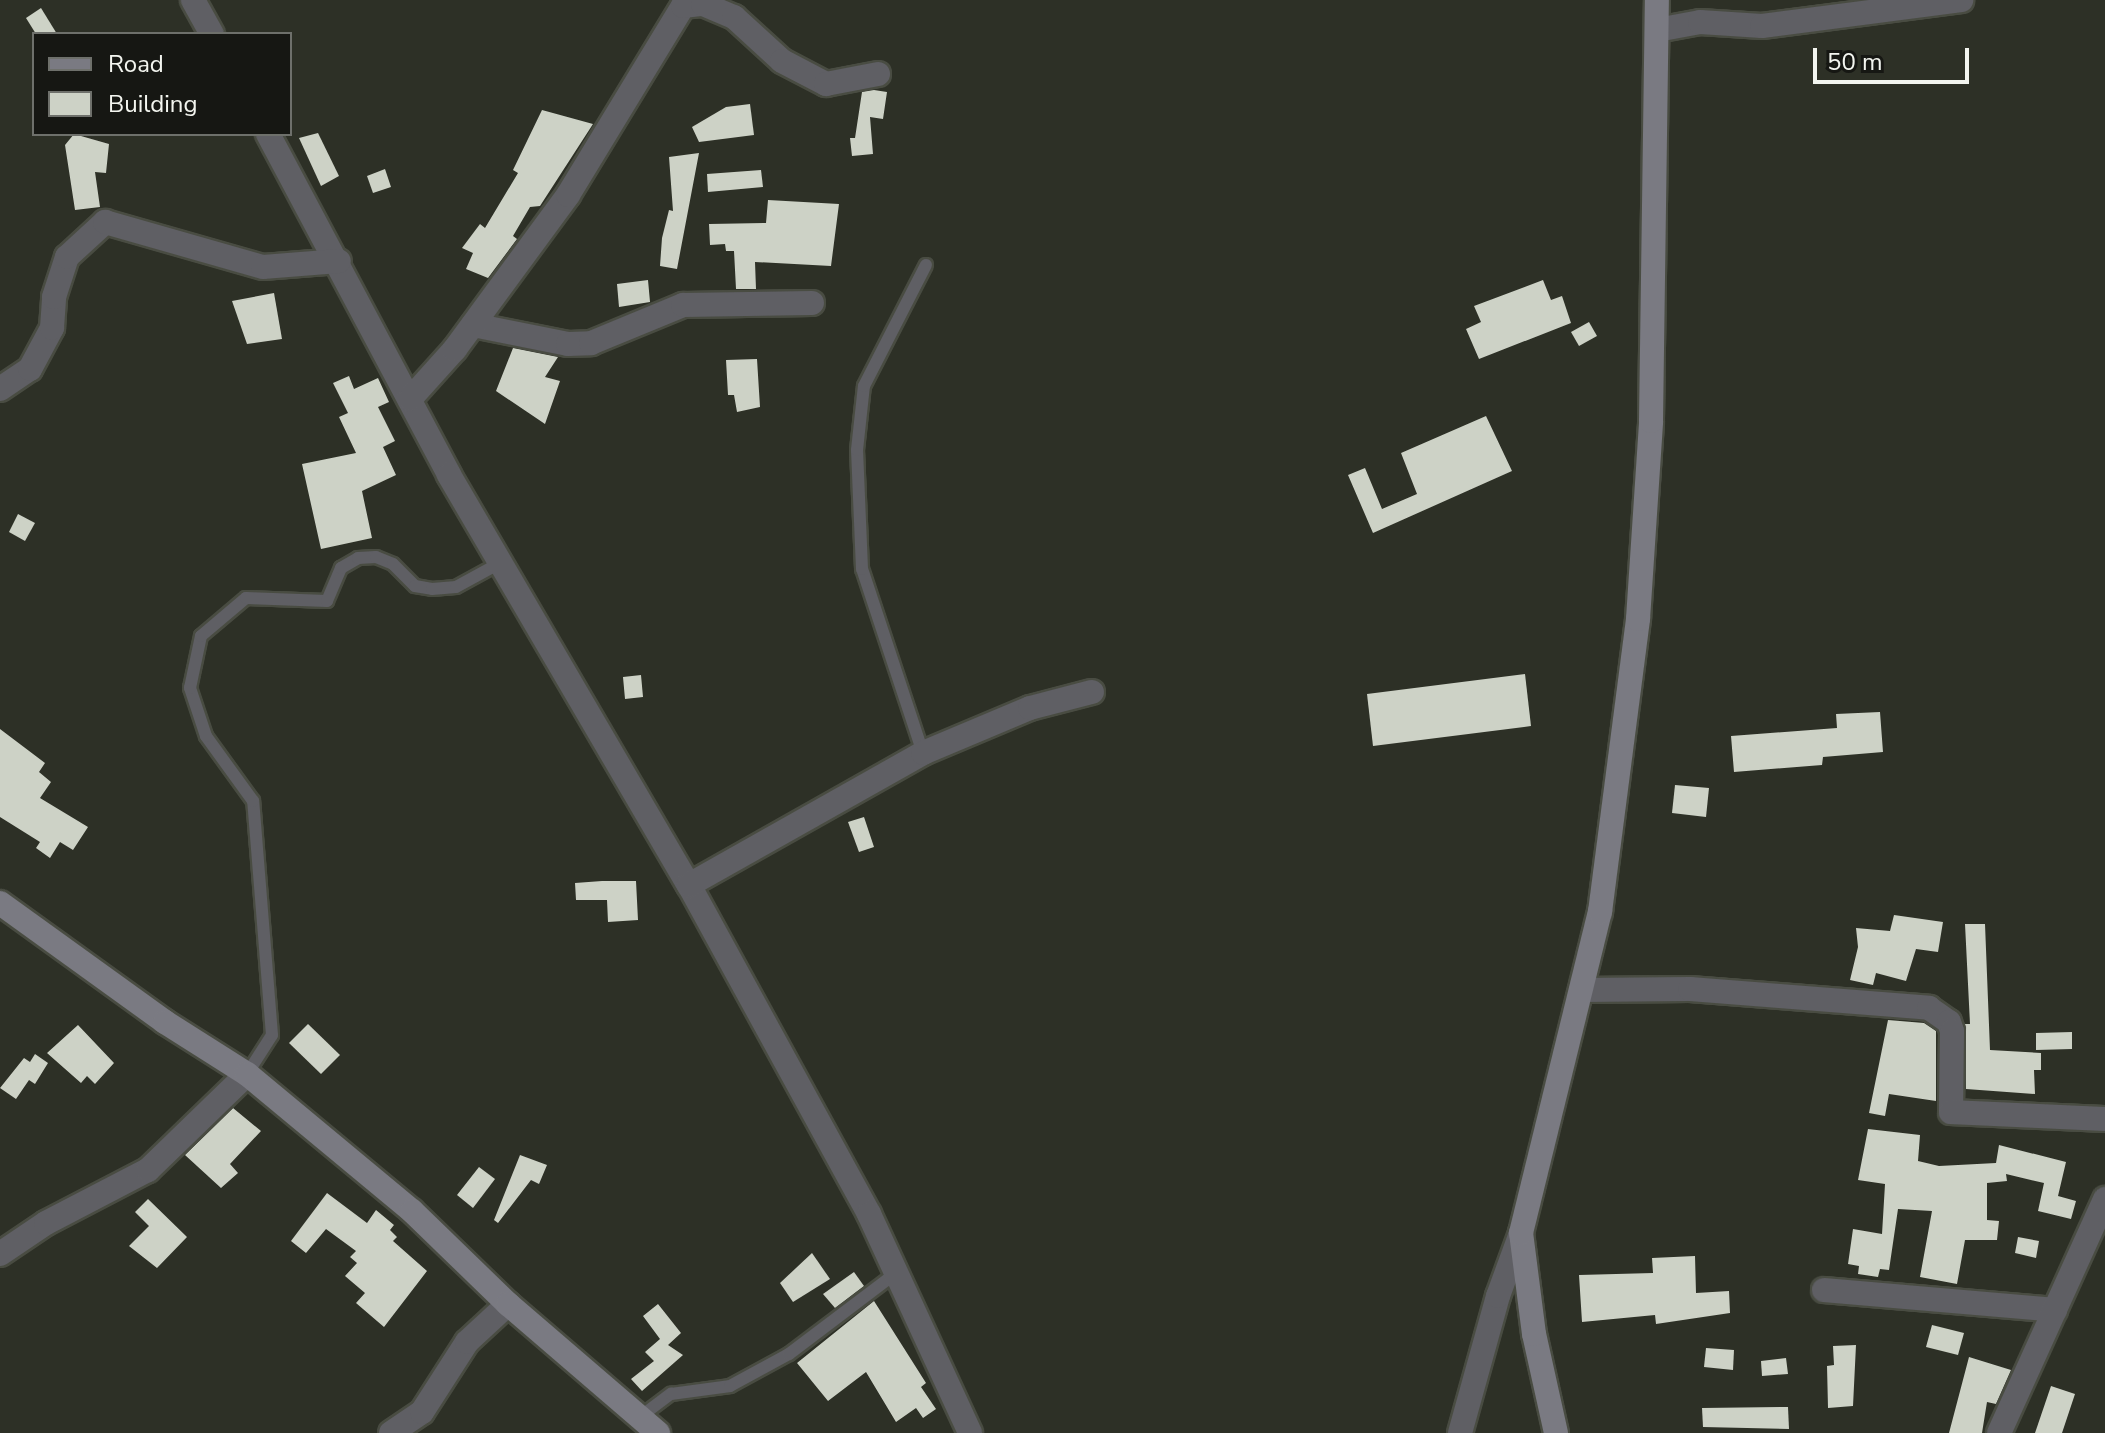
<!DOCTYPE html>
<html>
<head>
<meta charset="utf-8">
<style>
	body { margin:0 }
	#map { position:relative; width:2105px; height:1433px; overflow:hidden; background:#2d3026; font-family:"Nunito Sans",sans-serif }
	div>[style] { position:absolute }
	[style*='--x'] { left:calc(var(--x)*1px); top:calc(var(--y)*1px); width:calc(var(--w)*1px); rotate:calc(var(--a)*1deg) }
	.building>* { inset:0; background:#cdd2c6 }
	.roads { filter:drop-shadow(2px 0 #494c42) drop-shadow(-2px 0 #494c42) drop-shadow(0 2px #494c42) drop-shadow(0 -2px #494c42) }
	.lane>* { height:12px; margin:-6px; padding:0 6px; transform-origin:6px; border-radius:6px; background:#5f5f64 }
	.street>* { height:24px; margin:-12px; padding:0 12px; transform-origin:12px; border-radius:12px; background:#5f5f64 }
	.secondary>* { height:24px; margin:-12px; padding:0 12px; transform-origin:12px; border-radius:12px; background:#7a7a82 }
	span { translate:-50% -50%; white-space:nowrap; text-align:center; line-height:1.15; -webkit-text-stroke:8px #161713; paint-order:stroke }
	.legend { position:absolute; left:32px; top:32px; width:260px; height:104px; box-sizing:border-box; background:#161713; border:2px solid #6e706b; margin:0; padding:10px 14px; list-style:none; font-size:24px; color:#f3f5ef }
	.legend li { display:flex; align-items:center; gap:16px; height:40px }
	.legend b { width:40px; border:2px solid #6e706b }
	.scale { position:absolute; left:1813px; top:48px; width:156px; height:36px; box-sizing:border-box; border:4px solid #f3f5ef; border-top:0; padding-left:10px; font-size:24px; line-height:28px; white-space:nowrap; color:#f3f5ef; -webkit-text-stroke:6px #161713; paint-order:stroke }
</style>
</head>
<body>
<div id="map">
	<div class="building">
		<i style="clip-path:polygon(41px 8px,57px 34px,36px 34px,26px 18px)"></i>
		<i style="clip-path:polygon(874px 90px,887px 92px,883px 119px,870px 117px,873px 154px,852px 156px,850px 138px,855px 138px,862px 92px)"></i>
		<i style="clip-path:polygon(750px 104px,754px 135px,699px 142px,692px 127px,726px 107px)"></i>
		<i style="clip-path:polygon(542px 110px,593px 124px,540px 206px,530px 207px,513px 236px,517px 239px,488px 278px,466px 269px,473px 253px,462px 248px,480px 224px,485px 228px,518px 173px,513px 170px)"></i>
		<i style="clip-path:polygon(318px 133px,339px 176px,321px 186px,299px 138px)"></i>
		<i style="clip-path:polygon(74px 134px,109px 144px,106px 173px,95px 172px,100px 207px,75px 210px,65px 145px)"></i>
		<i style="clip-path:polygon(699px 153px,677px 269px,660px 266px,662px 238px,669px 210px,673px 211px,669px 157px)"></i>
		<i style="clip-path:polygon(385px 169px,391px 187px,373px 193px,367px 176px)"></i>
		<i style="clip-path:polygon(761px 170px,763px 187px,708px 192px,707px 174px)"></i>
		<i style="clip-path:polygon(768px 200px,839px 204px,831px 266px,755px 262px,756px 289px,736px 289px,734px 251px,726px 251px,725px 244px,710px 245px,709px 224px,766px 223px)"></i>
		<i style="clip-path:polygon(648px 280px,650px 302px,619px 307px,617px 284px)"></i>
		<i style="clip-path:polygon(1543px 280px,1551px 300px,1562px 296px,1571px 323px,1479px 359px,1466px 329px,1481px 322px,1474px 306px)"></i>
		<i style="clip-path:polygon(274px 293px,282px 339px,247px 344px,232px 301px)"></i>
		<i style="clip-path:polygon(1589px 322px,1597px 336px,1579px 346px,1571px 332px)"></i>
		<i style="clip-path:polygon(513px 348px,558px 357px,545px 377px,560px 381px,545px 424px,496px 391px)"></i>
		<i style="clip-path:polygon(757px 359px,760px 407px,737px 412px,734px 395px,728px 395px,726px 360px)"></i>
		<i style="clip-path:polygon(349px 376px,354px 389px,378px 378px,389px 402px,378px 407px,395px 441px,383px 447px,396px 475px,362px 491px,372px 538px,321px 549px,302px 464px,356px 453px,339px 417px,348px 413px,333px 383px)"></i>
		<i style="clip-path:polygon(1486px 416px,1512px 471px,1373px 533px,1348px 475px,1365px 468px,1382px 509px,1417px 494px,1401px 453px)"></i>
		<i style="clip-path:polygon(18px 514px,35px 523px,25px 541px,9px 532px)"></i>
		<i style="clip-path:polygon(1525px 674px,1531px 726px,1373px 746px,1367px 694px)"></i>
		<i style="clip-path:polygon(641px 675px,643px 697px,625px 699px,623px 677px)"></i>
		<i style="clip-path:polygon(1880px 712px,1883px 752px,1823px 757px,1822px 765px,1734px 772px,1731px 736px,1837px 728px,1836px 714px)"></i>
		<i style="clip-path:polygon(0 729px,45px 763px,39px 772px,51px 782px,40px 798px,88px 827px,73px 850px,60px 842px,50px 858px,36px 848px,40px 842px,0 817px)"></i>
		<i style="clip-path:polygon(1675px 785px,1709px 788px,1706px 817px,1672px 813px)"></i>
		<i style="clip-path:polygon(864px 817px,874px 847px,859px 852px,848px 822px)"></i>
		<i style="clip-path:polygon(602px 881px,636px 881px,638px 920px,608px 922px,607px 900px,576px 900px,575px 883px)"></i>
		<i style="clip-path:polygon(1894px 915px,1943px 922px,1938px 952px,1916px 949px,1906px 981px,1876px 973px,1873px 985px,1850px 980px,1858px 947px,1856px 928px,1890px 931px)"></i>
		<i style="clip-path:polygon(1965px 924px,1985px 924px,1990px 1050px,2041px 1053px,2041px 1070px,2034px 1070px,2035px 1094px,1966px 1089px,1965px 1024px,1970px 1024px)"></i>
		<i style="clip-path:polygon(1888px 1020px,1924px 1023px,1936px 1031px,1936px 1101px,1889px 1094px,1885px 1116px,1869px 1113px)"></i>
		<i style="clip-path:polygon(308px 1024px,340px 1055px,321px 1074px,289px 1043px)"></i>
		<i style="clip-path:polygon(78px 1025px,114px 1063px,95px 1084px,87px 1076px,81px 1083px,47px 1053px)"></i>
		<i style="clip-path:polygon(2072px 1032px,2072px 1049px,2036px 1050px,2036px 1033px)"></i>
		<i style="clip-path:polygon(35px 1054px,48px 1063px,35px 1084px,29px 1080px,16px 1099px,0 1088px,24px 1058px,30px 1062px)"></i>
		<i style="clip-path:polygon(233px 1108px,261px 1131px,230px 1164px,238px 1173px,221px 1188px,185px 1155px)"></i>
		<i style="clip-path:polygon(1868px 1129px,1920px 1135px,1918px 1161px,1939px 1166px,1996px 1163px,1999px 1145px,2066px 1162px,2058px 1196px,2076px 1201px,2071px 1219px,2038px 1211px,2044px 1183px,2006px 1174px,2007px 1181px,1987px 1183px,1987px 1220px,1999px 1221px,1997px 1240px,1965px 1240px,1957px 1284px,1920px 1277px,1932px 1211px,1898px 1209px,1889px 1270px,1880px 1269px,1878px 1277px,1858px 1274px,1859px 1266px,1848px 1264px,1853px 1229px,1882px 1234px,1885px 1184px,1858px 1180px)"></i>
		<i style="clip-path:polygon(520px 1155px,547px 1165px,539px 1184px,531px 1180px,498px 1223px,494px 1220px)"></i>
		<i style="clip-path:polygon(479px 1167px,495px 1179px,473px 1208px,457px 1195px)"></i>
		<i style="clip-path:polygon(327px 1193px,367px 1223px,376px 1210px,394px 1225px,390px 1230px,397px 1237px,393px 1241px,427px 1271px,384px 1327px,356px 1303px,365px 1293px,345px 1276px,357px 1263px,350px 1257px,356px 1251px,326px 1229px,306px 1253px,291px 1241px)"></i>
		<i style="clip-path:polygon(148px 1199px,187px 1237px,157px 1268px,129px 1246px,149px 1226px,135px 1212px)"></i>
		<i style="clip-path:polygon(2018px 1237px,2039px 1241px,2036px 1258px,2015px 1253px)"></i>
		<i style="clip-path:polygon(812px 1253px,830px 1279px,793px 1302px,780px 1283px)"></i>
		<i style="clip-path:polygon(1695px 1256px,1696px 1293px,1729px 1291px,1730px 1313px,1656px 1324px,1655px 1315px,1582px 1322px,1579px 1275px,1653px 1273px,1652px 1258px)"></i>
		<i style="clip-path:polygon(854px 1272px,864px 1286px,835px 1308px,823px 1294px)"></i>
		<i style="clip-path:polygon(874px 1301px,926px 1383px,921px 1387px,936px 1409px,923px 1418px,916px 1408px,896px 1422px,866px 1372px,828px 1401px,797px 1363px)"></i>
		<i style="clip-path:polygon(658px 1304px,681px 1333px,668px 1345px,683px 1355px,642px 1391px,631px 1379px,654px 1361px,645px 1352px,660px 1339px,643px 1316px)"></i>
		<i style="clip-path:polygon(1932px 1325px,1964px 1333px,1958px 1355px,1926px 1347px)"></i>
		<i style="clip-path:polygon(1856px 1345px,1853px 1406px,1828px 1408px,1827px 1366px,1834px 1365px,1833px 1346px)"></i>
		<i style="clip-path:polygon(1706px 1348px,1734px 1350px,1733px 1370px,1704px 1367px)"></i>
		<i style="clip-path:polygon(1969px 1357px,2011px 1370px,1996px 1404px,1987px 1402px,1982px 1433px,1949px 1433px)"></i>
		<i style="clip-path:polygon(1786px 1358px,1788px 1374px,1762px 1376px,1761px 1361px)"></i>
		<i style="clip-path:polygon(2051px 1386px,2075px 1394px,2062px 1433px,2035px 1433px)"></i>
		<i style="clip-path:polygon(1788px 1407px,1789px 1429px,1703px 1427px,1702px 1408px)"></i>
	</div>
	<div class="roads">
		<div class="lane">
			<i style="--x:923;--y:753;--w:194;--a:-108.3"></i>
			<i style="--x:862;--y:569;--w:119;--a:-92.4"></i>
			<i style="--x:857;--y:450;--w:64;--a:-83.8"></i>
			<i style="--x:864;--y:386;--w:136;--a:-62.9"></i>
			<i style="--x:247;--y:1074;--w:46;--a:-57.3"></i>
			<i style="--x:272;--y:1035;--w:235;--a:-94.6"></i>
			<i style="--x:253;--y:801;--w:80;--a:-125.9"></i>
			<i style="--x:206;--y:736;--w:51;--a:-108.4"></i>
			<i style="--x:190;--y:688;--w:53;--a:-78.1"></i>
			<i style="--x:201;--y:636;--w:59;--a:-40.2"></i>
			<i style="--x:246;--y:598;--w:81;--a:2.1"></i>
			<i style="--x:327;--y:601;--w:36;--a:-67"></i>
			<i style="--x:341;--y:568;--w:20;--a:-30"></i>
			<i style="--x:358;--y:558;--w:18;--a:-3"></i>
			<i style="--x:376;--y:557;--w:18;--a:22"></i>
			<i style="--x:393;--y:564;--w:31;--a:45"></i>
			<i style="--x:415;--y:586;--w:17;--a:10"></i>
			<i style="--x:432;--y:589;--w:24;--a:-5"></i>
			<i style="--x:456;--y:587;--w:48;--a:-28.7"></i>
			<i style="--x:640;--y:1417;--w:39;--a:-37"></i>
			<i style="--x:671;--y:1394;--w:60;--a:-7.7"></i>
			<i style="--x:730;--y:1386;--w:67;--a:-28.5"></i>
			<i style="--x:789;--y:1354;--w:134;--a:-37.1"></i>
		</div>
		<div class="street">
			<i style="--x:193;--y:0;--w:39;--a:61"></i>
			<i style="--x:1657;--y:30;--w:44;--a:-10.5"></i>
			<i style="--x:1700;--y:22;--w:62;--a:3.7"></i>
			<i style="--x:1762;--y:26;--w:201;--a:-7.4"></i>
			<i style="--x:268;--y:134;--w:386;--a:62"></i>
			<i style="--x:449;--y:475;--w:475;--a:59.7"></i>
			<i style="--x:689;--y:885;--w:375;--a:61.3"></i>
			<i style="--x:869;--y:1214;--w:241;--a:65.2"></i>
			<i style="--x:473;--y:325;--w:97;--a:11.3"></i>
			<i style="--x:568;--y:344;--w:23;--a:-2"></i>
			<i style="--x:591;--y:343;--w:100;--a:-22.4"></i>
			<i style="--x:683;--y:305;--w:129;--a:-0.9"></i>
			<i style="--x:0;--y:389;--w:36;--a:-34"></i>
			<i style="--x:30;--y:369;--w:47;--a:-61.8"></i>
			<i style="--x:52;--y:328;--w:31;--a:-86"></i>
			<i style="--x:54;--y:297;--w:42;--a:-72"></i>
			<i style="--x:67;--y:257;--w:52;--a:-42.6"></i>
			<i style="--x:105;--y:222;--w:164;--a:15.9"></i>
			<i style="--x:263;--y:267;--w:76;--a:-4.5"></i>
			<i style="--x:410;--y:399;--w:67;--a:-48"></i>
			<i style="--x:455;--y:349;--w:191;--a:-53.7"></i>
			<i style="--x:568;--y:195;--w:221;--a:-58.7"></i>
			<i style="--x:683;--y:6;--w:20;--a:-6"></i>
			<i style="--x:703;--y:4;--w:34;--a:23"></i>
			<i style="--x:734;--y:17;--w:65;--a:42.5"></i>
			<i style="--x:782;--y:61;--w:50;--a:27.6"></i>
			<i style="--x:826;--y:84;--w:53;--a:-10.9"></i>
			<i style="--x:689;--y:885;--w:269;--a:-29.4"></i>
			<i style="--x:923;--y:753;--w:116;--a:-22.8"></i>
			<i style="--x:1030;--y:708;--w:64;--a:-14.5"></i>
			<i style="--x:1581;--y:990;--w:109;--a:-0.5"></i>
			<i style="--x:1690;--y:989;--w:240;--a:4.5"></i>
			<i style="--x:1929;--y:1008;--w:24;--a:35"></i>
			<i style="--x:1949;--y:1022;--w:9;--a:72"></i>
			<i style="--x:1952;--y:1031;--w:81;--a:90.7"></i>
			<i style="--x:1951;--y:1112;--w:154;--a:2.6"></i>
			<i style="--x:0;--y:1254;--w:55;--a:-34"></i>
			<i style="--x:46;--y:1223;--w:115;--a:-27.5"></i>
			<i style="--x:148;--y:1170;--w:138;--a:-44.1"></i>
			<i style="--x:1824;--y:1290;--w:232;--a:4.9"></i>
			<i style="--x:391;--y:1433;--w:37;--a:-34"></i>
			<i style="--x:422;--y:1412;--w:83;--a:-57.3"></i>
			<i style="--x:467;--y:1342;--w:56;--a:-42.8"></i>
			<i style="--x:1460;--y:1433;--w:142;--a:-74.5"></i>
			<i style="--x:1498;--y:1296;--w:67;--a:-69.9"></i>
			<i style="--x:1999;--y:1433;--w:257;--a:-65.6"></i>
		</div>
		<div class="secondary">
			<i style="--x:0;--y:903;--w:203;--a:35.8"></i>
			<i style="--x:165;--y:1022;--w:97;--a:32.4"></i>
			<i style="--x:247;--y:1074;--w:214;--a:39.7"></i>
			<i style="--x:412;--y:1211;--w:134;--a:44.1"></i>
			<i style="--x:508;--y:1304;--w:198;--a:40.7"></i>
			<i style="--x:1556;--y:1433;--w:101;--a:-102.5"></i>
			<i style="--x:1534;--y:1334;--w:102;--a:-97.3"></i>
			<i style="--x:1521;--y:1233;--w:331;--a:-76.2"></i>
			<i style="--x:1600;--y:912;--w:295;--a:-82.6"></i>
			<i style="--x:1638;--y:619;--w:198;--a:-86.2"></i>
			<i style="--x:1651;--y:421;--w:421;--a:-89.2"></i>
		</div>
	</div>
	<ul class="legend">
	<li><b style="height:10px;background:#7a7a82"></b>Road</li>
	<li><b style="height:22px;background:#cdd2c6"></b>Building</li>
	</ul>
	<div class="scale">50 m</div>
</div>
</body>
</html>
